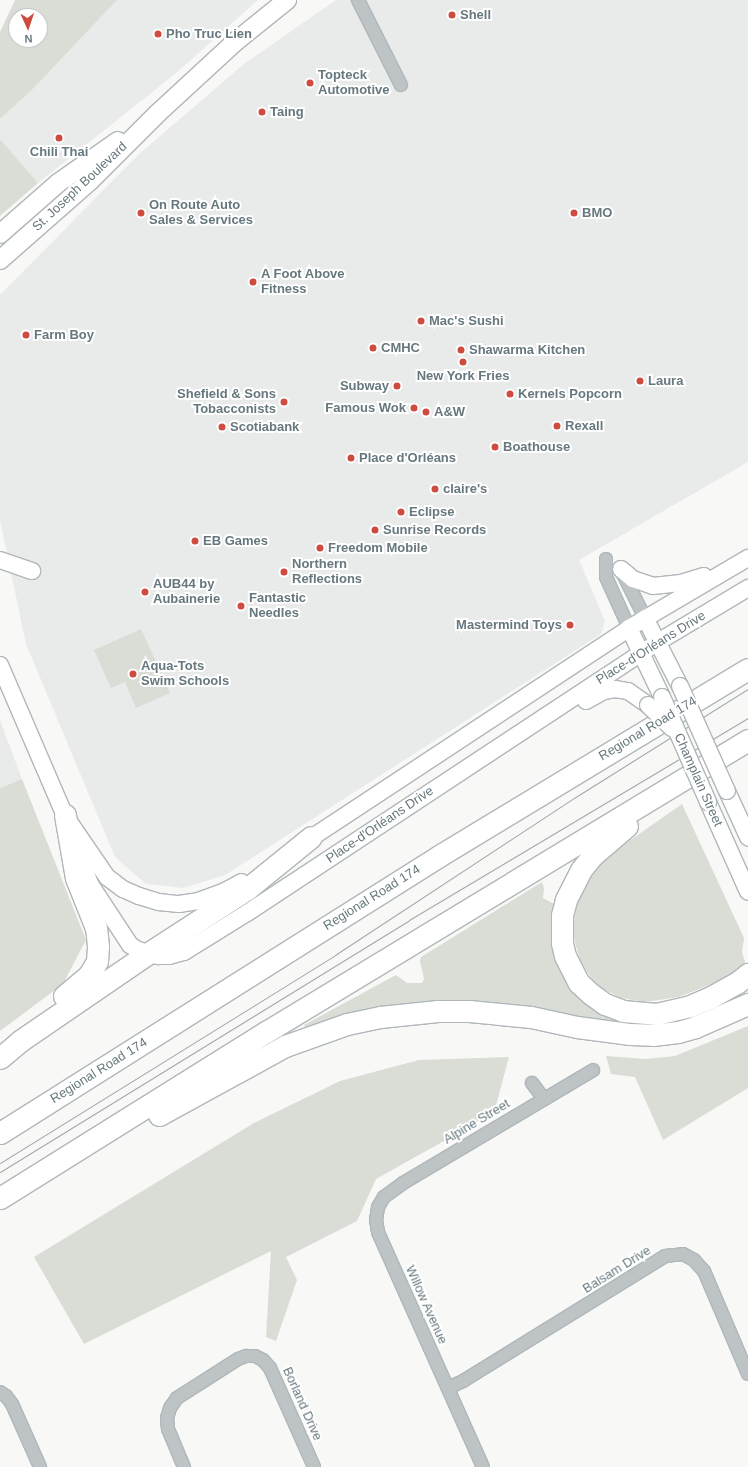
<!DOCTYPE html>
<html>
<head>
<meta charset="utf-8">
<style>
	body { margin:0 }
	#map { position:relative; width:748px; height:1467px; overflow:hidden; background:#f8f8f6; font-family:Arial,sans-serif }
	div>[style] { position:absolute }
	[style*='--x'] { left:calc(var(--x)*1px); top:calc(var(--y)*1px); width:calc(var(--w)*1px); rotate:calc(var(--a)*1deg) }
	.built>* { inset:0; background:#e9eaea }
	.green>* { inset:0; background:#d9ddd6 }
	.roads { filter:drop-shadow(1px 0 #b0b7ba) drop-shadow(-1px 0 #b0b7ba) drop-shadow(0 1px #b0b7ba) drop-shadow(0 -1px #b0b7ba) }
	.minor>* { height:12px; margin:-6px; padding:0 6px; transform-origin:6px; border-radius:6px; background:#bec3c5 }
	.secondary>* { height:16px; margin:-8px; padding:0 8px; transform-origin:8px; border-radius:8px; background:#fff }
	.primary>* { height:18px; margin:-9px; padding:0 9px; transform-origin:9px; border-radius:9px; background:#fff }
	.motorway>* { height:21px; margin:-10.5px; padding:0 10.5px; transform-origin:10.5px; border-radius:10.5px; background:#fff }
	.tram>* { height:1px; margin:-0.5px; padding:0 0.5px; transform-origin:0.5px; border-radius:0.5px; background:#a0a8ab }
	.bridges { filter:drop-shadow(1px 0 #b0b7ba) drop-shadow(-1px 0 #b0b7ba) drop-shadow(0 1px #b0b7ba) drop-shadow(0 -1px #b0b7ba) }
	.secondary-bridge>* { height:16px; margin:-8px; padding:0 8px; transform-origin:8px; border-radius:8px; background:#fff }
	.dots>* { width:11px; height:11px; translate:-50% -50%; box-sizing:border-box; border:2px solid #fff; border-radius:50% }
	span { translate:-50% -50%; white-space:nowrap; text-align:center; line-height:1.15; -webkit-text-stroke:4px #fff; paint-order:stroke }
	.poi-label { font-size:13px; color:#66787e; font-weight:700 }
	.left { translate:0 -50%; text-align:left }
	.right { translate:-100% -50%; text-align:right }
	.street-label { font-size:13px; color:#66787e }
	.north { position:absolute; left:8px; top:8px; width:40px; height:40px; box-sizing:border-box; background:#fff; border:1px solid #c2c9cb; border-radius:50%; rotate:177deg; font-size:11px; font-weight:700; line-height:16px; text-align:center; color:#66787e }
	.north::after { content:''; display:block; margin:auto; width:14px; height:18px; background:#cf4a3f; clip-path:polygon(50% 0,100% 100%,50% 72%,0 100%) }
</style>
</head>
<body>
<div id="map">
	<div class="built">
		<i style="clip-path:polygon(117px 0,258px 0,175px 74px,38px 183px,0 139px,0 119px,31px 91px)"></i>
		<i style="clip-path:polygon(336px 0,748px 0,748px 462px,579px 560px,605px 621px,601px 634px,225px 875px,183px 888px,146px 884px,115px 857px,26px 644px,0 520px,0 295px,138px 155px,244px 64px)"></i>
		<i style="clip-path:polygon(0 720px,22px 779px,0 788px)"></i>
	</div>
	<div class="green">
		<i style="clip-path:polygon(evenodd,15px 0,117px 0,31px 91px,0 119px,0 32px,15px 0,16px 16px,40px 16px,40px 40px,16px 40px,16px 16px)"></i>
		<i style="clip-path:polygon(0 139px,38px 183px,0 216px)"></i>
		<i style="clip-path:polygon(141px 629px,170px 693px,136px 708px,125px 682px,111px 688px,94px 650px)"></i>
		<i style="clip-path:polygon(22px 779px,86px 940px,63px 984px,0 1031px,0 788px)"></i>
		<i style="clip-path:polygon(682px 804px,744px 938px,742px 952px,745px 962px,741px 969px,719px 981px,679px 997px,645px 1002px,621px 998px,600px 987px,592px 979px,580px 961px,574px 938px,573px 926px,578px 899px,583px 887px,598px 867px,622px 846px)"></i>
		<i style="clip-path:polygon(542px 882px,544px 888px,543px 898px,556px 905px,562px 972px,655px 1023px,655px 1026px,641px 1027px,499px 1005px,306px 1029px,304px 1025px,396px 975px,407px 983px,422px 983px,424px 979px,420px 961px,421px 957px)"></i>
		<i style="clip-path:polygon(748px 1026px,748px 1088px,663px 1140px,635px 1077px,611px 1074px,606px 1056px,646px 1059px,675px 1056px)"></i>
		<i style="clip-path:polygon(509px 1057px,494px 1113px,376px 1179px,357px 1221px,286px 1257px,297px 1280px,276px 1341px,266px 1337px,271px 1251px,84px 1344px,34px 1257px,254px 1123px,340px 1081px,419px 1060px)"></i>
	</div>
	<div class="roads">
		<div class="minor">
			<i style="--x:358;--y:0;--w:95;--a:63.2"></i>
			<i style="--x:606;--y:559;--w:18;--a:90"></i>
			<i style="--x:606;--y:577;--w:56;--a:65.7"></i>
			<i style="--x:622;--y:572;--w:51;--a:63.4"></i>
			<i style="--x:532;--y:1083;--w:20;--a:53"></i>
			<i style="--x:448;--y:1388;--w:17;--a:-25"></i>
			<i style="--x:463;--y:1381;--w:238;--a:-31.7"></i>
			<i style="--x:665;--y:1256;--w:18;--a:-6"></i>
			<i style="--x:683;--y:1254;--w:13;--a:29"></i>
			<i style="--x:694;--y:1260;--w:15;--a:48"></i>
			<i style="--x:704;--y:1271;--w:112;--a:66.9"></i>
			<i style="--x:0;--y:1392;--w:7;--a:34"></i>
			<i style="--x:6;--y:1396;--w:10;--a:53"></i>
			<i style="--x:12;--y:1404;--w:69;--a:66"></i>
			<i style="--x:184;--y:1467;--w:41;--a:-112.8"></i>
			<i style="--x:168;--y:1429;--w:11;--a:-95"></i>
			<i style="--x:167;--y:1418;--w:10;--a:-73"></i>
			<i style="--x:170;--y:1408;--w:12;--a:-55"></i>
			<i style="--x:177;--y:1398;--w:72;--a:-32.6"></i>
			<i style="--x:238;--y:1359;--w:9;--a:-21"></i>
			<i style="--x:246;--y:1356;--w:9;--a:0"></i>
			<i style="--x:255;--y:1356;--w:9;--a:27"></i>
			<i style="--x:263;--y:1360;--w:11;--a:49"></i>
			<i style="--x:270;--y:1368;--w:108;--a:66"></i>
			<i style="--x:483;--y:1467;--w:257;--a:-114.1"></i>
			<i style="--x:378;--y:1232;--w:12;--a:-99"></i>
			<i style="--x:376;--y:1220;--w:13;--a:-81"></i>
			<i style="--x:378;--y:1207;--w:12;--a:-59"></i>
			<i style="--x:384;--y:1197;--w:24;--a:-36"></i>
			<i style="--x:403;--y:1183;--w:221;--a:-30.7"></i>
		</div>
		<div class="secondary">
			<i style="--x:0;--y:560;--w:34;--a:19"></i>
			<i style="--x:621;--y:569;--w:16;--a:40"></i>
			<i style="--x:633;--y:579;--w:21;--a:19"></i>
			<i style="--x:653;--y:586;--w:28;--a:-6"></i>
			<i style="--x:681;--y:583;--w:24;--a:-17"></i>
			<i style="--x:645;--y:618;--w:76;--a:62.8"></i>
			<i style="--x:629;--y:628;--w:76;--a:64.4"></i>
			<i style="--x:0;--y:665;--w:174;--a:66.7"></i>
			<i style="--x:586;--y:701;--w:21;--a:-29"></i>
			<i style="--x:604;--y:691;--w:11;--a:-10"></i>
			<i style="--x:615;--y:689;--w:13;--a:9"></i>
			<i style="--x:628;--y:691;--w:24;--a:35"></i>
			<i style="--x:727;--y:791;--w:51;--a:65.5"></i>
			<i style="--x:708;--y:802;--w:98;--a:66"></i>
			<i style="--x:68;--y:820;--w:69;--a:55.6"></i>
			<i style="--x:107;--y:877;--w:20;--a:37"></i>
			<i style="--x:123;--y:889;--w:17;--a:24"></i>
			<i style="--x:139;--y:896;--w:21;--a:17"></i>
			<i style="--x:159;--y:902;--w:20;--a:6"></i>
			<i style="--x:179;--y:904;--w:19;--a:-9"></i>
			<i style="--x:198;--y:901;--w:27;--a:-20"></i>
			<i style="--x:223;--y:892;--w:21;--a:-28"></i>
			<i style="--x:302;--y:844;--w:392;--a:-33.4"></i>
			<i style="--x:629;--y:628;--w:138;--a:-30.5"></i>
			<i style="--x:78;--y:851;--w:35;--a:70"></i>
			<i style="--x:90;--y:884;--w:73;--a:56.7"></i>
			<i style="--x:130;--y:945;--w:9;--a:32"></i>
			<i style="--x:138;--y:950;--w:21;--a:17"></i>
			<i style="--x:158;--y:956;--w:11;--a:0"></i>
			<i style="--x:169;--y:956;--w:16;--a:-15"></i>
			<i style="--x:184;--y:952;--w:74;--a:-31.8"></i>
			<i style="--x:247;--y:913;--w:492;--a:-33.4"></i>
			<i style="--x:658;--y:642;--w:105;--a:-31"></i>
		</div>
		<div class="primary">
			<i style="--x:0;--y:234;--w:77;--a:-41.3"></i>
			<i style="--x:58;--y:183;--w:73;--a:-35"></i>
			<i style="--x:0;--y:260;--w:120;--a:-41.3"></i>
			<i style="--x:90;--y:181;--w:96;--a:-45"></i>
			<i style="--x:158;--y:113;--w:105;--a:-42.7"></i>
			<i style="--x:235;--y:42;--w:67;--a:-38.9"></i>
		</div>
		<div class="motorway">
			<i style="--x:627;--y:826;--w:45;--a:139.5"></i>
			<i style="--x:593;--y:855;--w:19;--a:129"></i>
			<i style="--x:581;--y:870;--w:34;--a:117"></i>
			<i style="--x:566;--y:900;--w:16;--a:105"></i>
			<i style="--x:562;--y:915;--w:28;--a:90"></i>
			<i style="--x:562;--y:943;--w:13;--a:77"></i>
			<i style="--x:565;--y:956;--w:30;--a:63"></i>
			<i style="--x:579;--y:983;--w:16;--a:43"></i>
			<i style="--x:591;--y:994;--w:17;--a:36"></i>
			<i style="--x:605;--y:1004;--w:19;--a:21"></i>
			<i style="--x:623;--y:1011;--w:33;--a:5"></i>
			<i style="--x:656;--y:1014;--w:35;--a:-13"></i>
			<i style="--x:690;--y:1006;--w:23;--a:-23"></i>
			<i style="--x:711;--y:997;--w:31;--a:-29"></i>
			<i style="--x:738;--y:982;--w:13;--a:-39"></i>
			<i style="--x:64;--y:996;--w:33;--a:-40"></i>
			<i style="--x:89;--y:975;--w:16;--a:-60"></i>
			<i style="--x:97;--y:961;--w:15;--a:-86"></i>
			<i style="--x:98;--y:946;--w:18;--a:-96"></i>
			<i style="--x:96;--y:928;--w:54;--a:-111.8"></i>
			<i style="--x:76;--y:878;--w:64;--a:-99.9"></i>
			<i style="--x:0;--y:1058;--w:26;--a:-40"></i>
			<i style="--x:20;--y:1041;--w:154;--a:-34.4"></i>
			<i style="--x:147;--y:954;--w:119;--a:-33"></i>
			<i style="--x:247;--y:889;--w:82;--a:-39.1"></i>
			<i style="--x:159;--y:1115;--w:144;--a:-28.7"></i>
			<i style="--x:285;--y:1046;--w:66;--a:-19.5"></i>
			<i style="--x:347;--y:1024;--w:34;--a:-12"></i>
			<i style="--x:380;--y:1017;--w:58;--a:-5.9"></i>
			<i style="--x:438;--y:1011;--w:31;--a:0"></i>
			<i style="--x:469;--y:1011;--w:62;--a:5.5"></i>
			<i style="--x:531;--y:1017;--w:47;--a:12.3"></i>
			<i style="--x:577;--y:1027;--w:52;--a:7.7"></i>
			<i style="--x:629;--y:1034;--w:24;--a:2"></i>
			<i style="--x:653;--y:1035;--w:25;--a:-7"></i>
			<i style="--x:678;--y:1032;--w:18;--a:-16"></i>
			<i style="--x:695;--y:1027;--w:58;--a:-23.5"></i>
			<i style="--x:0;--y:1133;--w:519;--a:-32.25"></i>
			<i style="--x:439;--y:856;--w:361;--a:-31.2"></i>
			<i style="--x:0;--y:1198;--w:314;--a:-32"></i>
			<i style="--x:266;--y:1032;--w:564;--a:-31.21"></i>
		</div>
	</div>
	<div class="tram">
		<i style="--x:0;--y:1163;--w:394;--a:-31.8"></i>
		<i style="--x:335;--y:955;--w:286;--a:-33.3"></i>
		<i style="--x:574;--y:798;--w:205;--a:-32.1"></i>
		<i style="--x:0;--y:1172;--w:480;--a:-31.6"></i>
		<i style="--x:409;--y:920;--w:395;--a:-30.8"></i>
	</div>
	<div class="bridges">
		<div class="secondary-bridge">
			<i style="--x:680;--y:686;--w:115;--a:65.9"></i>
			<i style="--x:662;--y:697;--w:115;--a:66.3"></i>
			<i style="--x:648;--y:705;--w:33;--a:44"></i>
		</div>
	</div>
	<div class="dots">
		<i style="left:452px;top:15px;background:#cf4a3f"></i>
		<i style="left:158px;top:34px;background:#cf4a3f"></i>
		<i style="left:310px;top:83px;background:#cf4a3f"></i>
		<i style="left:262px;top:112px;background:#cf4a3f"></i>
		<i style="left:59px;top:138px;background:#cf4a3f"></i>
		<i style="left:141px;top:213px;background:#cf4a3f"></i>
		<i style="left:574px;top:213px;background:#cf4a3f"></i>
		<i style="left:253px;top:282px;background:#cf4a3f"></i>
		<i style="left:421px;top:321px;background:#cf4a3f"></i>
		<i style="left:26px;top:335px;background:#cf4a3f"></i>
		<i style="left:373px;top:348px;background:#cf4a3f"></i>
		<i style="left:461px;top:350px;background:#cf4a3f"></i>
		<i style="left:463px;top:362px;background:#cf4a3f"></i>
		<i style="left:640px;top:381px;background:#cf4a3f"></i>
		<i style="left:397px;top:386px;background:#cf4a3f"></i>
		<i style="left:510px;top:394px;background:#cf4a3f"></i>
		<i style="left:284px;top:402px;background:#cf4a3f"></i>
		<i style="left:414px;top:408px;background:#cf4a3f"></i>
		<i style="left:426px;top:412px;background:#cf4a3f"></i>
		<i style="left:557px;top:426px;background:#cf4a3f"></i>
		<i style="left:222px;top:427px;background:#cf4a3f"></i>
		<i style="left:495px;top:447px;background:#cf4a3f"></i>
		<i style="left:351px;top:458px;background:#cf4a3f"></i>
		<i style="left:435px;top:489px;background:#cf4a3f"></i>
		<i style="left:401px;top:512px;background:#cf4a3f"></i>
		<i style="left:375px;top:530px;background:#cf4a3f"></i>
		<i style="left:195px;top:541px;background:#cf4a3f"></i>
		<i style="left:320px;top:548px;background:#cf4a3f"></i>
		<i style="left:284px;top:572px;background:#cf4a3f"></i>
		<i style="left:145px;top:592px;background:#cf4a3f"></i>
		<i style="left:241px;top:606px;background:#cf4a3f"></i>
		<i style="left:570px;top:625px;background:#cf4a3f"></i>
		<i style="left:133px;top:674px;background:#cf4a3f"></i>
	</div>
	<div class="poi-label">
		<span class="left" style="left:460px;top:15px">Shell</span>
		<span class="left" style="left:166px;top:34px">Pho Truc Lien</span>
		<span class="left" style="left:318px;top:83px">Topteck<br>Automotive</span>
		<span class="left" style="left:270px;top:112px">Taing</span>
		<span style="left:59px;top:152px">Chili Thai</span>
		<span class="left" style="left:149px;top:213px">On Route Auto<br>Sales &amp; Services</span>
		<span class="left" style="left:582px;top:213px">BMO</span>
		<span class="left" style="left:261px;top:282px">A Foot Above<br>Fitness</span>
		<span class="left" style="left:429px;top:321px">Mac's Sushi</span>
		<span class="left" style="left:34px;top:335px">Farm Boy</span>
		<span class="left" style="left:381px;top:348px">CMHC</span>
		<span class="left" style="left:469px;top:350px">Shawarma Kitchen</span>
		<span style="left:463px;top:376px">New York Fries</span>
		<span class="left" style="left:648px;top:381px">Laura</span>
		<span class="right" style="left:389px;top:386px">Subway</span>
		<span class="left" style="left:518px;top:394px">Kernels Popcorn</span>
		<span class="right" style="left:276px;top:402px">Shefield &amp; Sons<br>Tobacconists</span>
		<span class="right" style="left:406px;top:408px">Famous Wok</span>
		<span class="left" style="left:434px;top:412px">A&amp;W</span>
		<span class="left" style="left:565px;top:426px">Rexall</span>
		<span class="left" style="left:230px;top:427px">Scotiabank</span>
		<span class="left" style="left:503px;top:447px">Boathouse</span>
		<span class="left" style="left:359px;top:458px">Place d'Orléans</span>
		<span class="left" style="left:443px;top:489px">claire's</span>
		<span class="left" style="left:409px;top:512px">Eclipse</span>
		<span class="left" style="left:383px;top:530px">Sunrise Records</span>
		<span class="left" style="left:203px;top:541px">EB Games</span>
		<span class="left" style="left:328px;top:548px">Freedom Mobile</span>
		<span class="left" style="left:292px;top:572px">Northern<br>Reflections</span>
		<span class="left" style="left:153px;top:592px">AUB44 by<br>Aubainerie</span>
		<span class="left" style="left:249px;top:606px">Fantastic<br>Needles</span>
		<span class="right" style="left:562px;top:625px">Mastermind Toys</span>
		<span class="left" style="left:141px;top:674px">Aqua-Tots<br>Swim Schools</span>
	</div>
	<div class="street-label">
		<span style="left:80px;top:187px;rotate:-43deg">St. Joseph Boulevard</span>
		<span style="left:651px;top:648px;rotate:-32deg">Place-d'Orléans Drive</span>
		<span style="left:648px;top:729px;rotate:-31deg">Regional Road 174</span>
		<span style="left:698px;top:780px;rotate:66deg">Champlain Street</span>
		<span style="left:380px;top:825px;rotate:-34deg">Place-d'Orléans Drive</span>
		<span style="left:372px;top:898px;rotate:-32deg">Regional Road 174</span>
		<span style="left:99px;top:1071px;rotate:-32deg">Regional Road 174</span>
		<span style="left:477px;top:1122px;rotate:-31deg">Alpine Street</span>
		<span style="left:617px;top:1270px;rotate:-32deg">Balsam Drive</span>
		<span style="left:426px;top:1305px;rotate:66deg">Willow Avenue</span>
		<span style="left:302px;top:1404px;rotate:66deg">Borland Drive</span>
	</div>
	<div class="north">N</div>
</div>
</body>
</html>
